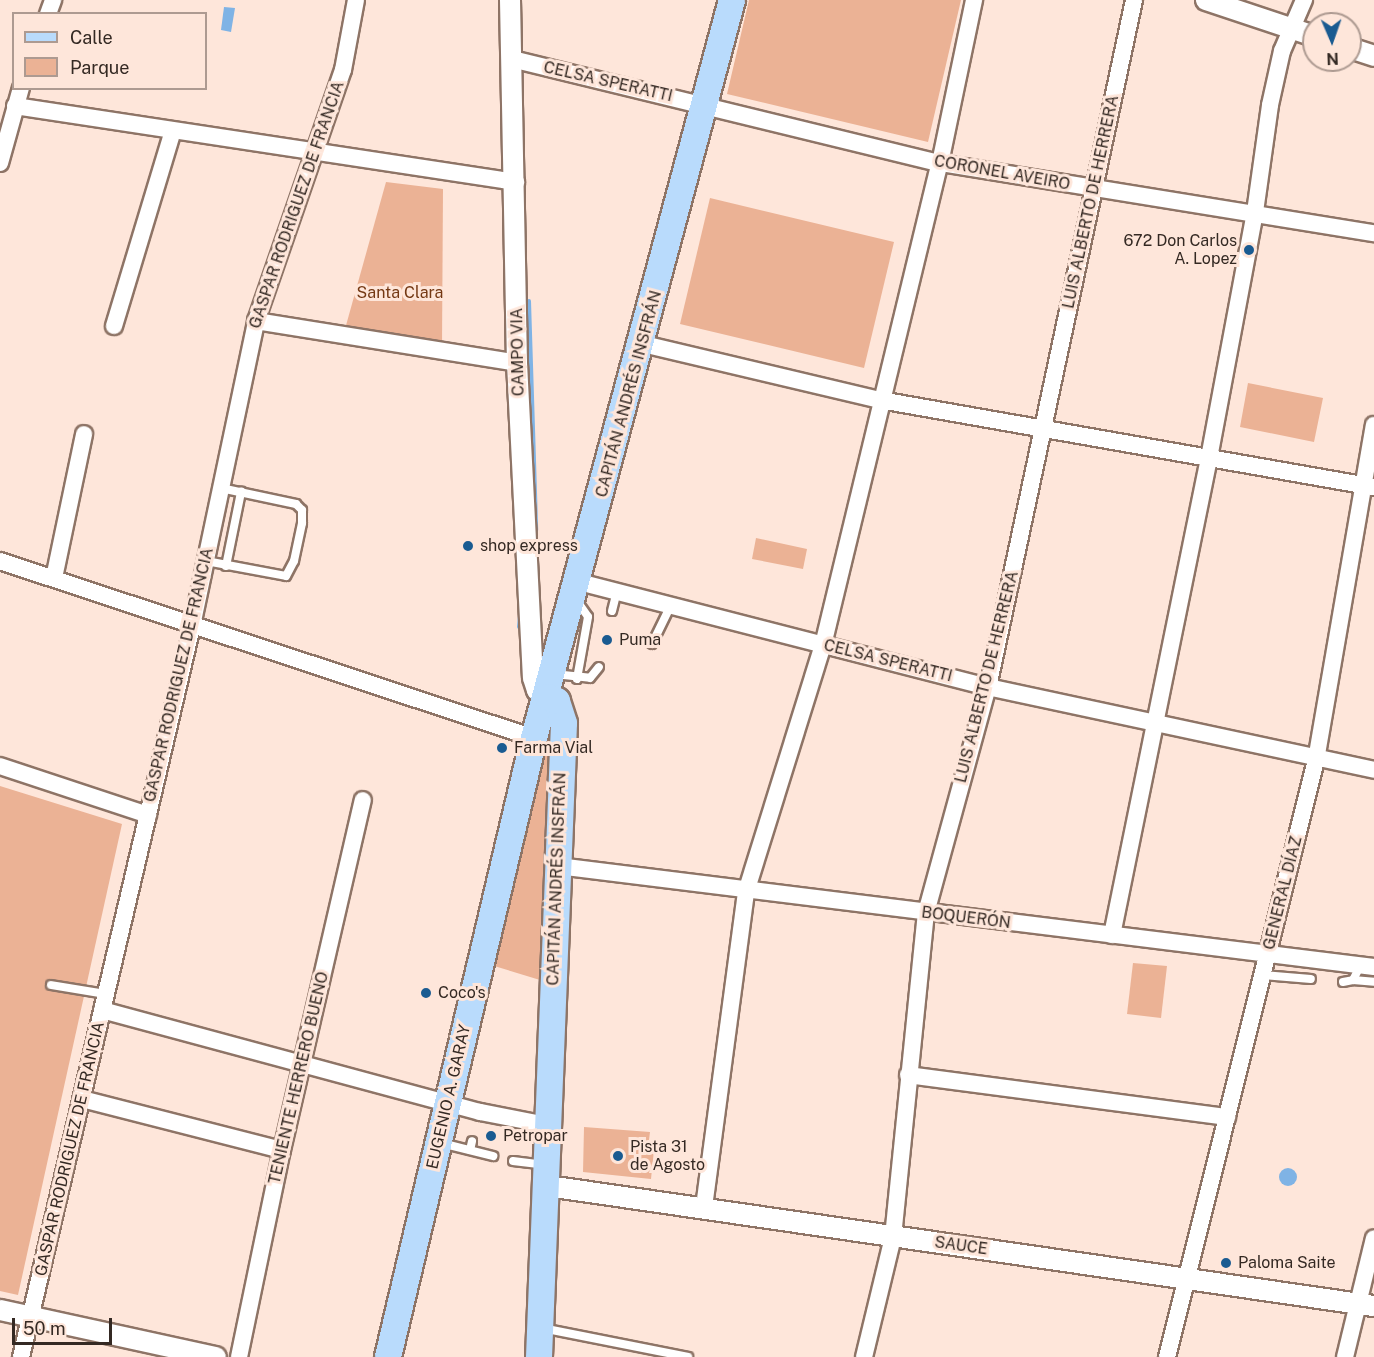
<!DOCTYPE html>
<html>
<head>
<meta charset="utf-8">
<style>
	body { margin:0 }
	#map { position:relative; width:1374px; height:1357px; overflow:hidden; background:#fee6da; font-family:"Public Sans",sans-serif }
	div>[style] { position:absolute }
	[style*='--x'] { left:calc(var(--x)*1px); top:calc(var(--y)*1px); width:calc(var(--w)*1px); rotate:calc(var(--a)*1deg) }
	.green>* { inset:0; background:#ebb295 }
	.water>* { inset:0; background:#7fb3e5 }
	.round { border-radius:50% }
	.stream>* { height:4px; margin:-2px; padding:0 2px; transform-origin:2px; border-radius:2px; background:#7fb3e5 }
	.roads { filter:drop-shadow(2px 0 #8e7466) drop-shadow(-2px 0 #8e7466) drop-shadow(0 2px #8e7466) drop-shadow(0 -2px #8e7466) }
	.service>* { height:8px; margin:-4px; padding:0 4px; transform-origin:4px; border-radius:4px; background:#fff }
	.minor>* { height:16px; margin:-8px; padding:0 8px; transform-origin:8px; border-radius:8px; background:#fff }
	.tertiary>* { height:20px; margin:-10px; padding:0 10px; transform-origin:10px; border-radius:10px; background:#fff }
	.primary>* { height:26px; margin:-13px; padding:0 13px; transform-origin:13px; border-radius:13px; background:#b9dbfc }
	.dots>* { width:16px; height:16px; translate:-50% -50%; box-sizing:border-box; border:3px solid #fee6da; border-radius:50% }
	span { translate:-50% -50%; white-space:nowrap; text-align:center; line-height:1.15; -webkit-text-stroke:6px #fee6da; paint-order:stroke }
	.street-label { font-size:16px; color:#342923 }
	.poi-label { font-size:16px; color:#342923 }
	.right { translate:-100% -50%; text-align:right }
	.left { translate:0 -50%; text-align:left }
	.park-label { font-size:16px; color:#743813 }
	.legend { position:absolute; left:12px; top:12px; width:195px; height:78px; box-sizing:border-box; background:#fee6da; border:2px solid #ad9a91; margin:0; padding:8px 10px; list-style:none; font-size:18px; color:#342923 }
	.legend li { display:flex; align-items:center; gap:12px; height:30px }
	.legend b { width:30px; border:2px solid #ad9a91 }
	.north { position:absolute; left:1302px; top:12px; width:60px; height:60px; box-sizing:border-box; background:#fee6da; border:2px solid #ad9a91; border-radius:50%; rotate:178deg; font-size:16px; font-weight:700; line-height:24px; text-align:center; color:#342923 }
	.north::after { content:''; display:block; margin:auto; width:21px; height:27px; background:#1a5b91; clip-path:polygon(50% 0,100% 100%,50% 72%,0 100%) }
	.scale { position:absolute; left:12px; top:1318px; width:100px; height:27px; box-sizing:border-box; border:3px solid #342923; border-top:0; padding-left:8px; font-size:18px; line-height:21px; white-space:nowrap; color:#342923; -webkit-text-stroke:4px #fee6da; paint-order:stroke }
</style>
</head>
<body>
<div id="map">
	<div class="green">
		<i style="clip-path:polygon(749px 0,961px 0,928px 142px,727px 94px)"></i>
		<i style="clip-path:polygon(386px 182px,443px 189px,442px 346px,345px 329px)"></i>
		<i style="clip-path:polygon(710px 198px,894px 242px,864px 368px,680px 324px)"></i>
		<i style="clip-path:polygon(1248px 383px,1323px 398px,1314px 442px,1240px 427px)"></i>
		<i style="clip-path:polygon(756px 538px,807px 549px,803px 569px,752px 559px)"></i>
		<i style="clip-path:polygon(548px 735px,554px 740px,540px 980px,491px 965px)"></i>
		<i style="clip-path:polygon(0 786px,122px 824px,18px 1295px,0 1291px)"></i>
		<i style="clip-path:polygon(1133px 963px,1167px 966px,1161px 1018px,1127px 1014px)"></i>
		<i style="clip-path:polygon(584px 1127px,650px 1132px,649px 1140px,655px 1140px,651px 1179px,583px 1172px)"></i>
	</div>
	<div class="water">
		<i style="clip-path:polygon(224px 7px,235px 8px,231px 32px,221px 30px)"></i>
		<i class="round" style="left:1279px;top:1168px;width:18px;height:18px"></i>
	</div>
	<div class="stream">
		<i style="--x:529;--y:301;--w:229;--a:88.2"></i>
		<i style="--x:519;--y:627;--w:11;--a:-85"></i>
	</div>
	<div class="roads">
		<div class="service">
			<i style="--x:206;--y:561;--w:81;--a:10.6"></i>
			<i style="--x:286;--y:576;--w:17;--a:-62"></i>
			<i style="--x:294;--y:561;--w:39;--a:-78"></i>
			<i style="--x:302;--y:523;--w:13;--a:-90"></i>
			<i style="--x:302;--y:510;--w:8;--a:-135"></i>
			<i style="--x:296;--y:504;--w:77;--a:-168"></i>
			<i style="--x:226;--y:566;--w:76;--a:-78.5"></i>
			<i style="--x:577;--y:601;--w:19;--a:55"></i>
			<i style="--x:588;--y:617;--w:63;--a:100.1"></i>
			<i style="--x:612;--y:611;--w:21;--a:-76"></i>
			<i style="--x:652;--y:644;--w:43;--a:-64"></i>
			<i style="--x:554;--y:674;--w:36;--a:6"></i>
			<i style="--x:590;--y:678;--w:14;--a:-51"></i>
			<i style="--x:1263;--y:975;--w:48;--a:4.8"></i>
			<i style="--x:1353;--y:980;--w:21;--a:5"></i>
			<i style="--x:1343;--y:982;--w:10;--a:-11"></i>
			<i style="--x:1353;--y:980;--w:16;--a:-63"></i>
			<i style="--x:51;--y:985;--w:56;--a:9.3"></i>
			<i style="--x:441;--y:1143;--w:54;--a:14"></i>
			<i style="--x:470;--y:1150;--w:9;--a:-77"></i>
			<i style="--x:513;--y:1161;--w:32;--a:7"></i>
			<i style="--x:542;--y:1328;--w:149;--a:11.2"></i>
		</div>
		<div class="minor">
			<i style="--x:48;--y:14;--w:15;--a:-70"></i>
			<i style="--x:512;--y:59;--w:440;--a:13.7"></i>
			<i style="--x:940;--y:163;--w:440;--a:9.2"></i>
			<i style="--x:15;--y:106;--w:507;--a:8.63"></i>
			<i style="--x:0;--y:163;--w:78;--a:-74.4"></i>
			<i style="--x:256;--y:321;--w:264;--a:9.1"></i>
			<i style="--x:114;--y:326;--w:204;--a:-73.2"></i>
			<i style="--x:643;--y:344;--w:244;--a:13.3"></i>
			<i style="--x:880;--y:400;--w:502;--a:9.99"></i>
			<i style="--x:0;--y:561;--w:563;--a:18.34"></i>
			<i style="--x:54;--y:578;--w:147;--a:-78.2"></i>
			<i style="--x:579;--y:582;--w:422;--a:14.4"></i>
			<i style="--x:988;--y:687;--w:395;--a:12.1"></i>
			<i style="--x:0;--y:766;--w:156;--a:18.3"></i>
			<i style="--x:558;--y:866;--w:822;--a:7.06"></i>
			<i style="--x:1112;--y:935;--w:487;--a:-78.5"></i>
			<i style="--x:1209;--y:458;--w:250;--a:-79.4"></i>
			<i style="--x:1255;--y:212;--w:108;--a:-82"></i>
			<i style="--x:1270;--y:105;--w:55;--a:-77.5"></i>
			<i style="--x:1282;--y:51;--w:56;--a:-66.7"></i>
			<i style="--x:102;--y:1010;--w:392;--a:15.1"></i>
			<i style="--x:480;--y:1112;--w:68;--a:11"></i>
			<i style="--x:908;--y:1075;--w:322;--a:7.5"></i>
			<i style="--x:82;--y:1099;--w:206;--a:14.3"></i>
			<i style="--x:704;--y:1207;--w:318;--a:-82.4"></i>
			<i style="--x:746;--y:892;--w:259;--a:-72.7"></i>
			<i style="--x:823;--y:645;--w:496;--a:-76.4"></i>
			<i style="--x:940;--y:163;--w:167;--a:-78.2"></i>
			<i style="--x:21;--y:1357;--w:751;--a:-76.83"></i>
			<i style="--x:192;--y:626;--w:312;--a:-78.1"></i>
			<i style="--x:256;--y:321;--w:266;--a:-70.9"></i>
			<i style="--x:343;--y:70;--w:71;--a:-79.5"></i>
			<i style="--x:239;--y:1357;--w:211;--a:-78.3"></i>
			<i style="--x:282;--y:1150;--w:359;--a:-77"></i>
			<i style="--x:864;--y:1357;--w:123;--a:-76.4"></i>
			<i style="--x:893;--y:1237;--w:326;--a:-84.2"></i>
			<i style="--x:926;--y:913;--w:234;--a:-74.7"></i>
			<i style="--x:988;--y:687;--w:702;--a:-78"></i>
			<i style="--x:1167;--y:1357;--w:615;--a:-75.99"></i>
			<i style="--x:1316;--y:760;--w:340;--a:-80.2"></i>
			<i style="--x:1345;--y:1357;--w:122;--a:-76.3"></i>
		</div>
		<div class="tertiary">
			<i style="--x:510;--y:0;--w:363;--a:88.9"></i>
			<i style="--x:517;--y:363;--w:315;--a:87.1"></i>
			<i style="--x:533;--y:678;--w:13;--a:72"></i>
			<i style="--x:537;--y:690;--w:13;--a:32"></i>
			<i style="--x:1206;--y:0;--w:114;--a:18.4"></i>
			<i style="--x:1350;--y:48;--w:25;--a:18"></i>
			<i style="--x:548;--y:1186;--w:835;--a:8.27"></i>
			<i style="--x:0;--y:1310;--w:221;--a:12.3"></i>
		</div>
		<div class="primary">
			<i style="--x:388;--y:1357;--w:636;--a:-76.73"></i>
			<i style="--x:534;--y:738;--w:764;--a:-74.98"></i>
			<i style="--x:539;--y:1357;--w:634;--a:-87.74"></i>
			<i style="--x:564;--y:723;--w:23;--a:-108"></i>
			<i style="--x:557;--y:701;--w:10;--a:-156"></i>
		</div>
	</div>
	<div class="dots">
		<i style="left:1249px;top:250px;background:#1a5b91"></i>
		<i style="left:468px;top:546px;background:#1a5b91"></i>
		<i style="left:607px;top:640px;background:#1a5b91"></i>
		<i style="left:502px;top:748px;background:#1a5b91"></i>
		<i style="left:426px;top:993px;background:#1a5b91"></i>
		<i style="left:491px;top:1136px;background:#1a5b91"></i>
		<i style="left:618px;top:1156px;background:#1a5b91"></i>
		<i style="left:1226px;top:1263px;background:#1a5b91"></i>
	</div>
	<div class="street-label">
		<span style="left:608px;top:82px;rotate:13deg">CELSA SPERATTI</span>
		<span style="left:1002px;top:173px;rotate:10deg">CORONEL AVEIRO</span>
		<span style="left:1091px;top:202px;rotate:-78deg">LUIS ALBERTO DE HERRERA</span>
		<span style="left:297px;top:205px;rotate:-71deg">GASPAR RODRIGUEZ DE FRANCIA</span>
		<span style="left:518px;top:352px;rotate:-91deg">CAMPO VIA</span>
		<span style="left:629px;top:394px;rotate:-75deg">CAPITÁN ANDRÉS INSFRÁN</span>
		<span style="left:888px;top:661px;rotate:14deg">CELSA SPERATTI</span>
		<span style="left:179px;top:675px;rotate:-77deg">GASPAR RODRIGUEZ DE FRANCIA</span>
		<span style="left:987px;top:677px;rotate:-76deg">LUIS ALBERTO DE HERRERA</span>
		<span style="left:557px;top:879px;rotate:-88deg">CAPITÁN ANDRÉS INSFRÁN</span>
		<span style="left:1283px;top:893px;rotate:-76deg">GENERAL DÍAZ</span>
		<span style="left:966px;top:918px;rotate:7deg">BOQUERÓN</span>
		<span style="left:299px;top:1078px;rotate:-77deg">TENIENTE HERRERO BUENO</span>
		<span style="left:449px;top:1097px;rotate:-77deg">EUGENIO A. GARAY</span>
		<span style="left:70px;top:1149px;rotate:-77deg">GASPAR RODRIGUEZ DE FRANCIA</span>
		<span style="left:961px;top:1246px;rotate:8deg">SAUCE</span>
	</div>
	<div class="poi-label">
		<span class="right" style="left:1237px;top:250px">672 Don Carlos<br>A. Lopez</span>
		<span class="left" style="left:480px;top:546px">shop express</span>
		<span class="left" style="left:619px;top:640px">Puma</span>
		<span class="left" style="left:514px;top:748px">Farma Vial</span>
		<span class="left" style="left:438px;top:993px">Coco's</span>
		<span class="left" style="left:503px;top:1136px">Petropar</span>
		<span class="left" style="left:630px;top:1156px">Pista 31<br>de Agosto</span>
		<span class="left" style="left:1238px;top:1263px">Paloma Saite</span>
	</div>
	<div class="park-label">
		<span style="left:400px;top:293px">Santa Clara</span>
	</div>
	<ul class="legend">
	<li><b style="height:8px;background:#b9dbfc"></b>Calle</li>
	<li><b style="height:16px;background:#ebb295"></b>Parque</li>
	</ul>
	<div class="north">N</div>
	<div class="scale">50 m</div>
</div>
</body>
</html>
